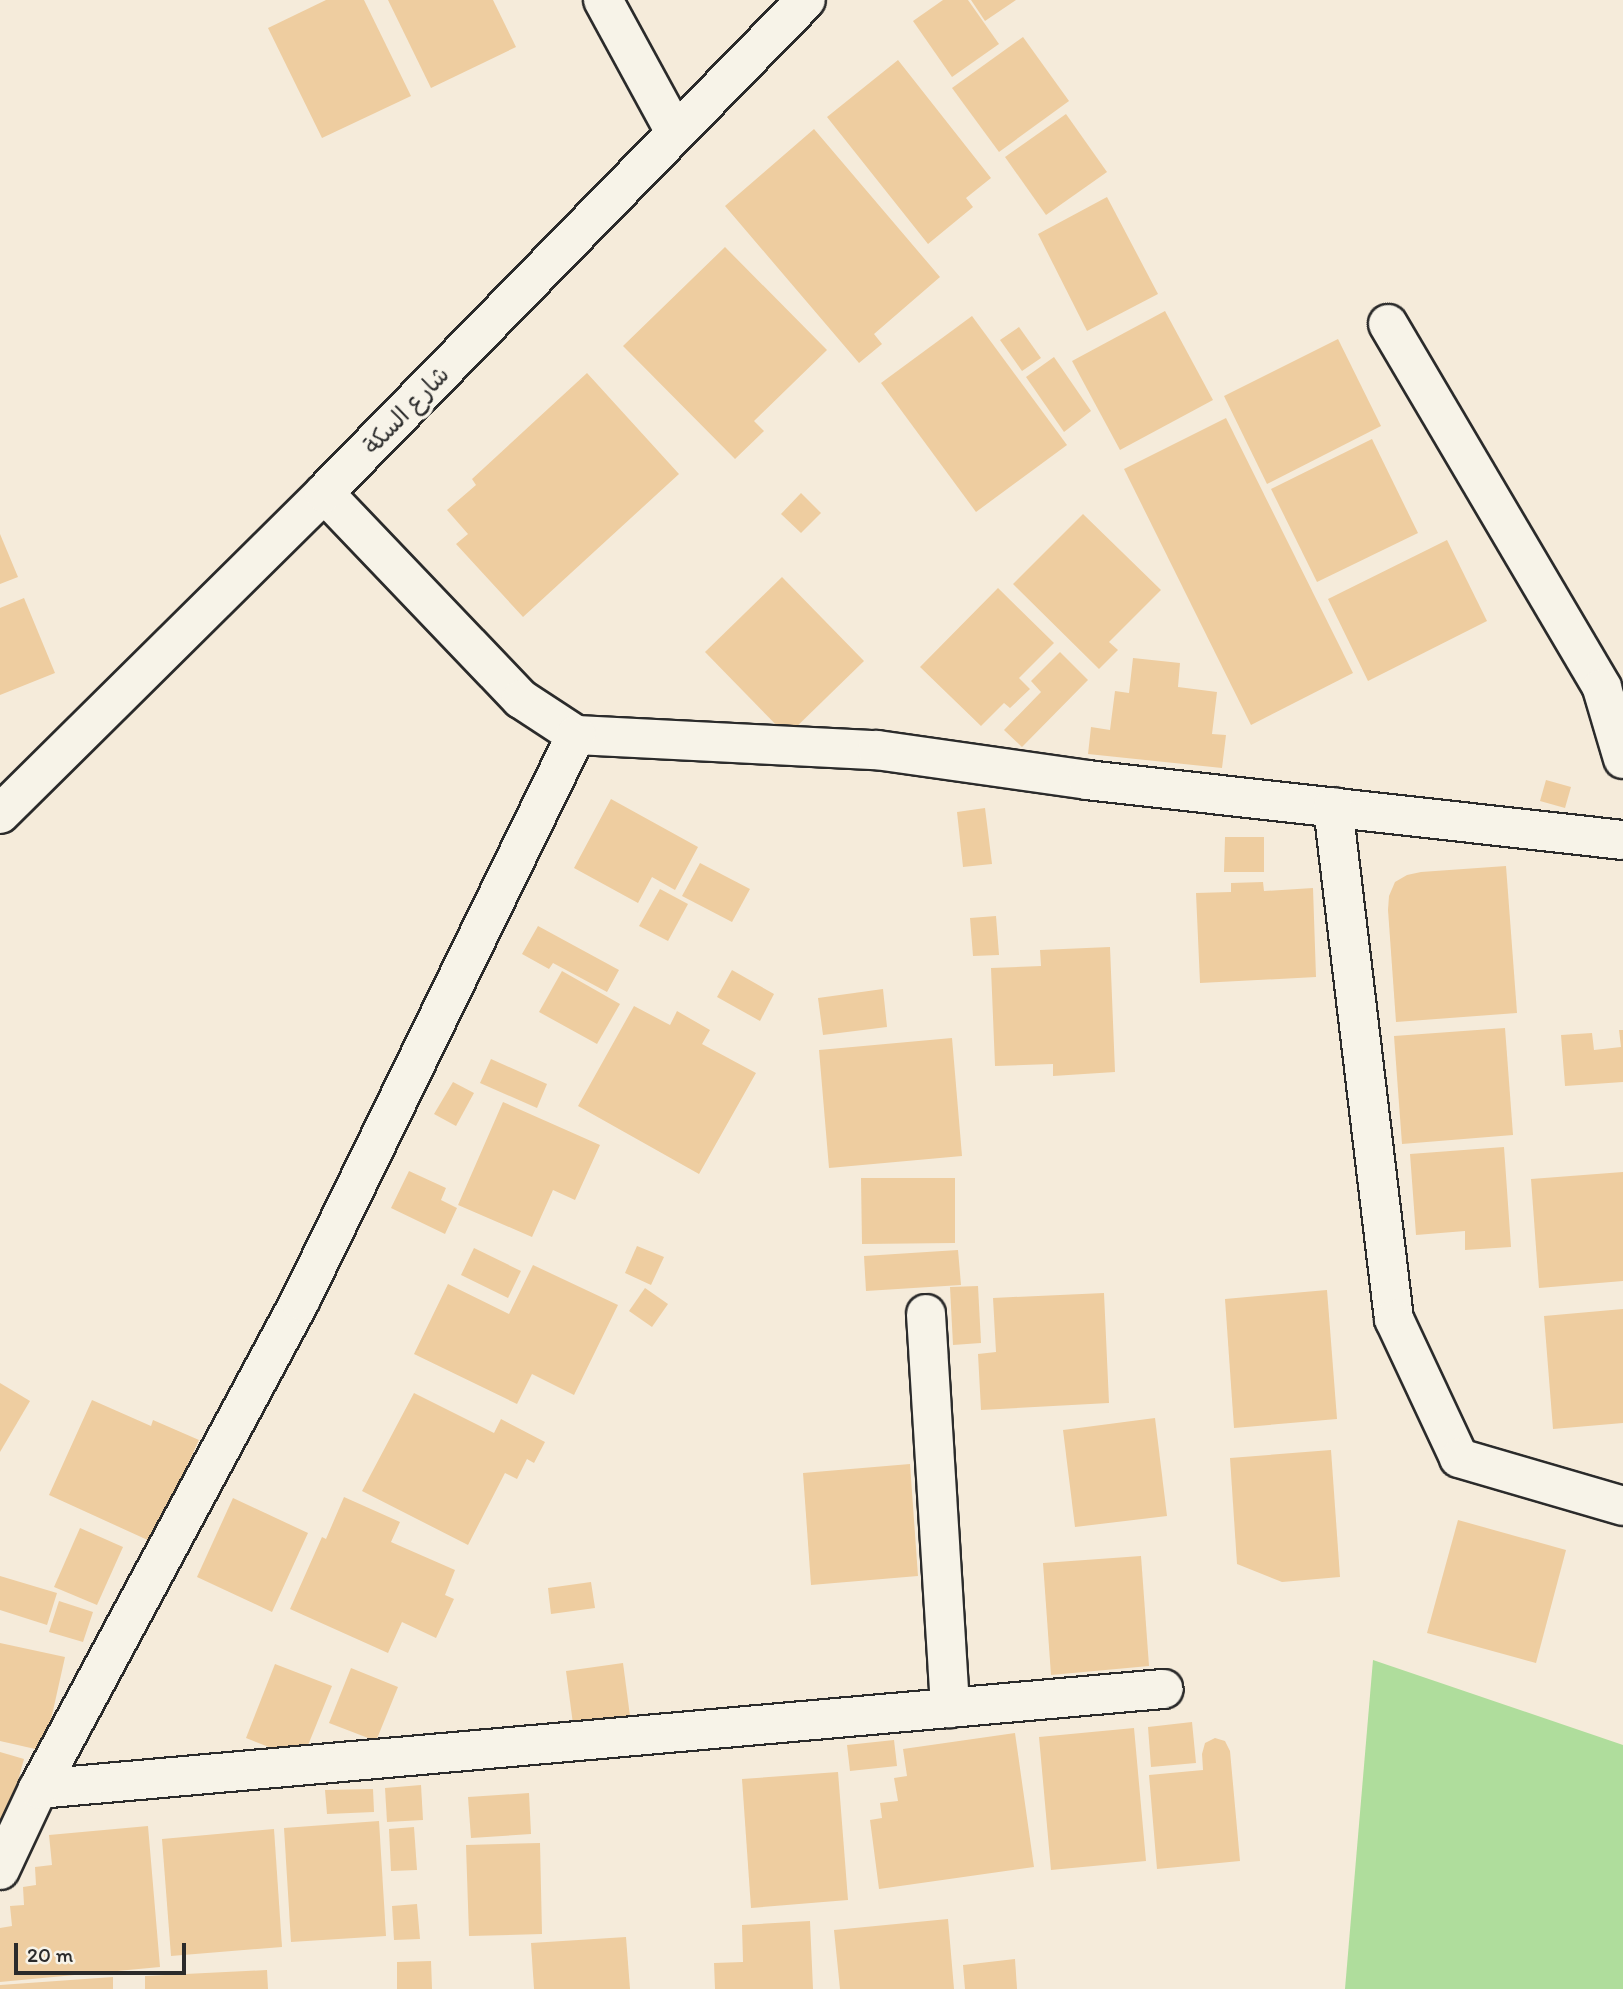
<!DOCTYPE html>
<html>
<head>
<meta charset="utf-8">
<style>
	body { margin:0 }
	#map { position:relative; width:1623px; height:1989px; overflow:hidden; background:#f5ebda; font-family:Itim,"Playpen Sans Arabic",sans-serif }
	div>[style] { position:absolute }
	[style*='--x'] { left:calc(var(--x)*1px); top:calc(var(--y)*1px); width:calc(var(--w)*1px); rotate:calc(var(--a)*1deg) }
	.green>* { inset:0; background:#afdd9c }
	.building>* { inset:0; background:#eecda0 }
	.roads { filter:drop-shadow(2px 0 #2b2b2b) drop-shadow(-2px 0 #2b2b2b) drop-shadow(0 2px #2b2b2b) drop-shadow(0 -2px #2b2b2b) }
	.minor>* { height:38px; margin:-19px; padding:0 19px; transform-origin:19px; border-radius:19px; background:#f7f3e8 }
	span { translate:-50% -50%; white-space:nowrap; text-align:center; line-height:1.15; -webkit-text-stroke:7px #f7f3e8; paint-order:stroke }
	.street-label { font-size:24px; color:#2b2b2b }
	.scale { position:absolute; left:14px; top:1943px; width:172px; height:32px; box-sizing:border-box; border:4px solid #2b2b2b; border-top:0; padding-left:9px; font-size:21px; line-height:24px; white-space:nowrap; color:#2b2b2b; -webkit-text-stroke:5px #f7f3e8; paint-order:stroke }
</style>
</head>
<body>
<div id="map">
	<div class="green">
		<i style="clip-path:polygon(1373px 1660px,1623px 1745px,1623px 1989px,1345px 1989px)"></i>
	</div>
	<div class="building">
		<i style="clip-path:polygon(326px 0,364px 0,411px 96px,322px 138px,268px 28px)"></i>
		<i style="clip-path:polygon(388px 0,493px 0,516px 47px,431px 88px)"></i>
		<i style="clip-path:polygon(943px 0,968px 0,999px 44px,952px 77px,913px 21px)"></i>
		<i style="clip-path:polygon(971px 0,1016px 0,985px 21px)"></i>
		<i style="clip-path:polygon(1023px 37px,1069px 101px,999px 152px,952px 88px)"></i>
		<i style="clip-path:polygon(898px 60px,991px 178px,966px 198px,973px 207px,928px 244px,827px 117px)"></i>
		<i style="clip-path:polygon(1066px 114px,1107px 172px,1046px 215px,1005px 157px)"></i>
		<i style="clip-path:polygon(814px 129px,940px 277px,874px 334px,882px 344px,859px 363px,725px 206px)"></i>
		<i style="clip-path:polygon(1107px 197px,1158px 294px,1087px 331px,1038px 234px)"></i>
		<i style="clip-path:polygon(725px 247px,827px 350px,754px 421px,764px 431px,735px 459px,623px 346px)"></i>
		<i style="clip-path:polygon(1165px 311px,1213px 400px,1120px 450px,1072px 361px)"></i>
		<i style="clip-path:polygon(972px 316px,1067px 445px,976px 512px,881px 383px)"></i>
		<i style="clip-path:polygon(1019px 327px,1041px 358px,1022px 371px,1000px 340px)"></i>
		<i style="clip-path:polygon(1338px 339px,1381px 426px,1267px 484px,1224px 396px)"></i>
		<i style="clip-path:polygon(1054px 357px,1091px 411px,1064px 432px,1026px 377px)"></i>
		<i style="clip-path:polygon(587px 373px,679px 474px,523px 617px,456px 544px,468px 534px,447px 510px,476px 485px,472px 479px)"></i>
		<i style="clip-path:polygon(1226px 418px,1353px 673px,1251px 725px,1124px 469px)"></i>
		<i style="clip-path:polygon(1372px 439px,1418px 533px,1317px 582px,1271px 489px)"></i>
		<i style="clip-path:polygon(801px 493px,821px 513px,801px 533px,781px 514px)"></i>
		<i style="clip-path:polygon(1083px 514px,1161px 590px,1109px 642px,1118px 650px,1099px 669px,1013px 584px)"></i>
		<i style="clip-path:polygon(0 534px,18px 577px,0 584px)"></i>
		<i style="clip-path:polygon(1447px 540px,1487px 621px,1368px 681px,1328px 599px)"></i>
		<i style="clip-path:polygon(782px 577px,864px 661px,787px 736px,705px 652px)"></i>
		<i style="clip-path:polygon(998px 588px,1054px 643px,1019px 678px,1030px 689px,1010px 708px,1004px 703px,981px 726px,920px 667px)"></i>
		<i style="clip-path:polygon(24px 598px,55px 673px,0 695px,0 608px)"></i>
		<i style="clip-path:polygon(1060px 652px,1088px 680px,1022px 747px,1004px 730px,1041px 692px,1031px 681px)"></i>
		<i style="clip-path:polygon(1133px 658px,1180px 663px,1178px 687px,1217px 692px,1212px 734px,1226px 735px,1222px 768px,1088px 754px,1091px 727px,1110px 730px,1115px 691px,1129px 693px)"></i>
		<i style="clip-path:polygon(1546px 780px,1571px 787px,1565px 808px,1540px 801px)"></i>
		<i style="clip-path:polygon(611px 799px,698px 847px,675px 890px,652px 877px,638px 903px,574px 868px)"></i>
		<i style="clip-path:polygon(985px 808px,992px 864px,963px 867px,957px 812px)"></i>
		<i style="clip-path:polygon(1225px 837px,1264px 837px,1264px 872px,1224px 872px)"></i>
		<i style="clip-path:polygon(700px 863px,750px 889px,732px 922px,682px 896px)"></i>
		<i style="clip-path:polygon(1506px 866px,1517px 1013px,1396px 1022px,1388px 910px,1389px 896px,1395px 882px,1407px 875px,1421px 872px)"></i>
		<i style="clip-path:polygon(1263px 882px,1264px 891px,1313px 888px,1316px 977px,1200px 983px,1196px 893px,1231px 892px,1231px 883px)"></i>
		<i style="clip-path:polygon(660px 889px,688px 904px,668px 941px,639px 926px)"></i>
		<i style="clip-path:polygon(996px 916px,999px 955px,973px 956px,970px 918px)"></i>
		<i style="clip-path:polygon(538px 926px,619px 970px,607px 992px,553px 963px,549px 969px,522px 954px)"></i>
		<i style="clip-path:polygon(1110px 947px,1115px 1072px,1053px 1076px,1053px 1064px,995px 1066px,991px 968px,1041px 966px,1040px 950px)"></i>
		<i style="clip-path:polygon(732px 970px,774px 994px,760px 1021px,717px 997px)"></i>
		<i style="clip-path:polygon(562px 971px,620px 1004px,597px 1044px,539px 1012px)"></i>
		<i style="clip-path:polygon(883px 989px,887px 1027px,823px 1035px,818px 998px)"></i>
		<i style="clip-path:polygon(634px 1006px,670px 1025px,677px 1011px,710px 1030px,702px 1044px,756px 1073px,699px 1174px,578px 1106px)"></i>
		<i style="clip-path:polygon(1505px 1028px,1513px 1135px,1402px 1144px,1394px 1036px)"></i>
		<i style="clip-path:polygon(1619px 1030px,1623px 1030px,1623px 1082px,1565px 1086px,1561px 1035px,1592px 1033px,1594px 1050px,1621px 1047px)"></i>
		<i style="clip-path:polygon(952px 1038px,962px 1156px,829px 1168px,819px 1050px)"></i>
		<i style="clip-path:polygon(491px 1059px,547px 1084px,537px 1108px,480px 1083px)"></i>
		<i style="clip-path:polygon(453px 1082px,474px 1093px,456px 1126px,434px 1114px)"></i>
		<i style="clip-path:polygon(503px 1102px,600px 1145px,575px 1200px,553px 1190px,532px 1237px,458px 1205px)"></i>
		<i style="clip-path:polygon(1504px 1147px,1511px 1247px,1465px 1250px,1465px 1231px,1416px 1235px,1410px 1154px)"></i>
		<i style="clip-path:polygon(409px 1171px,446px 1188px,441px 1200px,457px 1208px,445px 1234px,391px 1208px)"></i>
		<i style="clip-path:polygon(1623px 1172px,1623px 1281px,1539px 1288px,1531px 1179px)"></i>
		<i style="clip-path:polygon(861px 1178px,955px 1178px,955px 1243px,862px 1244px)"></i>
		<i style="clip-path:polygon(637px 1246px,664px 1257px,651px 1285px,625px 1273px)"></i>
		<i style="clip-path:polygon(474px 1248px,521px 1271px,508px 1298px,461px 1275px)"></i>
		<i style="clip-path:polygon(958px 1250px,961px 1285px,866px 1291px,864px 1256px)"></i>
		<i style="clip-path:polygon(533px 1265px,618px 1305px,574px 1395px,532px 1374px,517px 1404px,414px 1354px,448px 1284px,509px 1314px)"></i>
		<i style="clip-path:polygon(978px 1286px,981px 1343px,953px 1345px,950px 1287px)"></i>
		<i style="clip-path:polygon(645px 1288px,668px 1304px,652px 1327px,629px 1311px)"></i>
		<i style="clip-path:polygon(1327px 1290px,1337px 1419px,1234px 1428px,1225px 1299px)"></i>
		<i style="clip-path:polygon(1104px 1293px,1109px 1403px,981px 1410px,978px 1354px,996px 1352px,993px 1298px)"></i>
		<i style="clip-path:polygon(1623px 1309px,1623px 1423px,1553px 1429px,1544px 1316px)"></i>
		<i style="clip-path:polygon(0 1383px,30px 1401px,0 1452px)"></i>
		<i style="clip-path:polygon(414px 1393px,494px 1433px,501px 1419px,545px 1442px,534px 1463px,527px 1459px,517px 1479px,505px 1473px,468px 1545px,362px 1491px)"></i>
		<i style="clip-path:polygon(92px 1400px,151px 1426px,153px 1420px,199px 1440px,152px 1542px,49px 1495px)"></i>
		<i style="clip-path:polygon(1155px 1418px,1167px 1516px,1075px 1527px,1063px 1430px)"></i>
		<i style="clip-path:polygon(1331px 1450px,1340px 1577px,1282px 1582px,1237px 1564px,1230px 1458px)"></i>
		<i style="clip-path:polygon(910px 1464px,918px 1576px,811px 1585px,803px 1473px)"></i>
		<i style="clip-path:polygon(344px 1497px,400px 1522px,391px 1542px,455px 1570px,445px 1595px,454px 1599px,436px 1638px,402px 1622px,388px 1653px,290px 1609px,322px 1537px,326px 1539px)"></i>
		<i style="clip-path:polygon(233px 1498px,308px 1533px,272px 1612px,197px 1577px)"></i>
		<i style="clip-path:polygon(1458px 1520px,1566px 1550px,1536px 1663px,1427px 1633px)"></i>
		<i style="clip-path:polygon(80px 1528px,123px 1547px,97px 1605px,54px 1587px)"></i>
		<i style="clip-path:polygon(1141px 1556px,1149px 1666px,1051px 1675px,1043px 1563px)"></i>
		<i style="clip-path:polygon(0 1576px,57px 1593px,47px 1625px,0 1610px)"></i>
		<i style="clip-path:polygon(591px 1582px,595px 1608px,551px 1614px,548px 1588px)"></i>
		<i style="clip-path:polygon(59px 1601px,93px 1612px,83px 1642px,49px 1632px)"></i>
		<i style="clip-path:polygon(0 1643px,65px 1657px,44px 1751px,0 1741px)"></i>
		<i style="clip-path:polygon(623px 1663px,630px 1716px,573px 1724px,566px 1671px)"></i>
		<i style="clip-path:polygon(275px 1664px,332px 1686px,302px 1760px,246px 1738px)"></i>
		<i style="clip-path:polygon(351px 1668px,398px 1687px,376px 1741px,329px 1723px)"></i>
		<i style="clip-path:polygon(1192px 1722px,1196px 1763px,1151px 1767px,1148px 1727px)"></i>
		<i style="clip-path:polygon(1134px 1728px,1146px 1861px,1051px 1870px,1039px 1737px)"></i>
		<i style="clip-path:polygon(1015px 1733px,1034px 1867px,879px 1889px,870px 1820px,882px 1818px,880px 1803px,898px 1801px,894px 1778px,907px 1776px,903px 1749px)"></i>
		<i style="clip-path:polygon(1215px 1738px,1225px 1741px,1230px 1751px,1240px 1861px,1157px 1869px,1149px 1775px,1203px 1770px,1202px 1754px,1205px 1743px)"></i>
		<i style="clip-path:polygon(894px 1740px,897px 1766px,850px 1771px,847px 1745px)"></i>
		<i style="clip-path:polygon(0 1752px,24px 1759px,1px 1841px,0 1841px)"></i>
		<i style="clip-path:polygon(838px 1772px,848px 1900px,751px 1908px,742px 1779px)"></i>
		<i style="clip-path:polygon(421px 1785px,423px 1820px,387px 1822px,385px 1788px)"></i>
		<i style="clip-path:polygon(373px 1789px,374px 1812px,327px 1814px,325px 1790px)"></i>
		<i style="clip-path:polygon(529px 1793px,531px 1834px,471px 1838px,468px 1797px)"></i>
		<i style="clip-path:polygon(379px 1821px,386px 1936px,291px 1942px,284px 1828px)"></i>
		<i style="clip-path:polygon(148px 1826px,160px 1967px,0 1982px,0 1928px,12px 1926px,10px 1906px,24px 1905px,23px 1887px,36px 1885px,35px 1867px,52px 1865px,49px 1835px)"></i>
		<i style="clip-path:polygon(414px 1827px,417px 1870px,391px 1871px,389px 1829px)"></i>
		<i style="clip-path:polygon(274px 1829px,282px 1947px,171px 1956px,162px 1839px)"></i>
		<i style="clip-path:polygon(540px 1843px,542px 1934px,469px 1936px,466px 1845px)"></i>
		<i style="clip-path:polygon(417px 1904px,420px 1939px,394px 1940px,392px 1906px)"></i>
		<i style="clip-path:polygon(948px 1919px,954px 1989px,840px 1989px,834px 1930px)"></i>
		<i style="clip-path:polygon(810px 1921px,813px 1989px,715px 1989px,714px 1963px,743px 1962px,742px 1925px)"></i>
		<i style="clip-path:polygon(626px 1937px,630px 1989px,534px 1989px,531px 1943px)"></i>
		<i style="clip-path:polygon(1015px 1959px,1017px 1989px,965px 1989px,963px 1965px)"></i>
		<i style="clip-path:polygon(431px 1961px,432px 1989px,397px 1989px,397px 1962px)"></i>
		<i style="clip-path:polygon(267px 1970px,268px 1989px,145px 1989px,145px 1976px)"></i>
		<i style="clip-path:polygon(113px 1977px,113px 1989px,0 1989px,0 1985px)"></i>
	</div>
	<div class="roads">
		<div class="minor">
			<i style="--x:603;--y:0;--w:150;--a:61.4"></i>
			<i style="--x:1388;--y:324;--w:422;--a:59.5"></i>
			<i style="--x:1602;--y:688;--w:74;--a:73.5"></i>
			<i style="--x:324;--y:493;--w:285;--a:46.3"></i>
			<i style="--x:521;--y:699;--w:66;--a:33.2"></i>
			<i style="--x:576;--y:735;--w:301;--a:2.9"></i>
			<i style="--x:877;--y:750;--w:212;--a:8.1"></i>
			<i style="--x:1087;--y:780;--w:539;--a:6.39"></i>
			<i style="--x:1333;--y:807;--w:516;--a:83.21"></i>
			<i style="--x:1394;--y:1319;--w:153;--a:64.9"></i>
			<i style="--x:1459;--y:1458;--w:171;--a:16.3"></i>
			<i style="--x:0;--y:814;--w:456;--a:-44.7"></i>
			<i style="--x:324;--y:493;--w:689;--a:-45.65"></i>
			<i style="--x:926;--y:1314;--w:395;--a:86.5"></i>
			<i style="--x:38;--y:1789;--w:1130;--a:-5.08"></i>
			<i style="--x:0;--y:1870;--w:89;--a:-64.9"></i>
			<i style="--x:38;--y:1789;--w:554;--a:-61.77"></i>
			<i style="--x:300;--y:1301;--w:630;--a:-64"></i>
		</div>
	</div>
	<div class="street-label">
		<span style="left:406px;top:410px;rotate:-46deg">شارع السكة</span>
	</div>
	<div class="scale">20 m</div>
</div>
</body>
</html>
